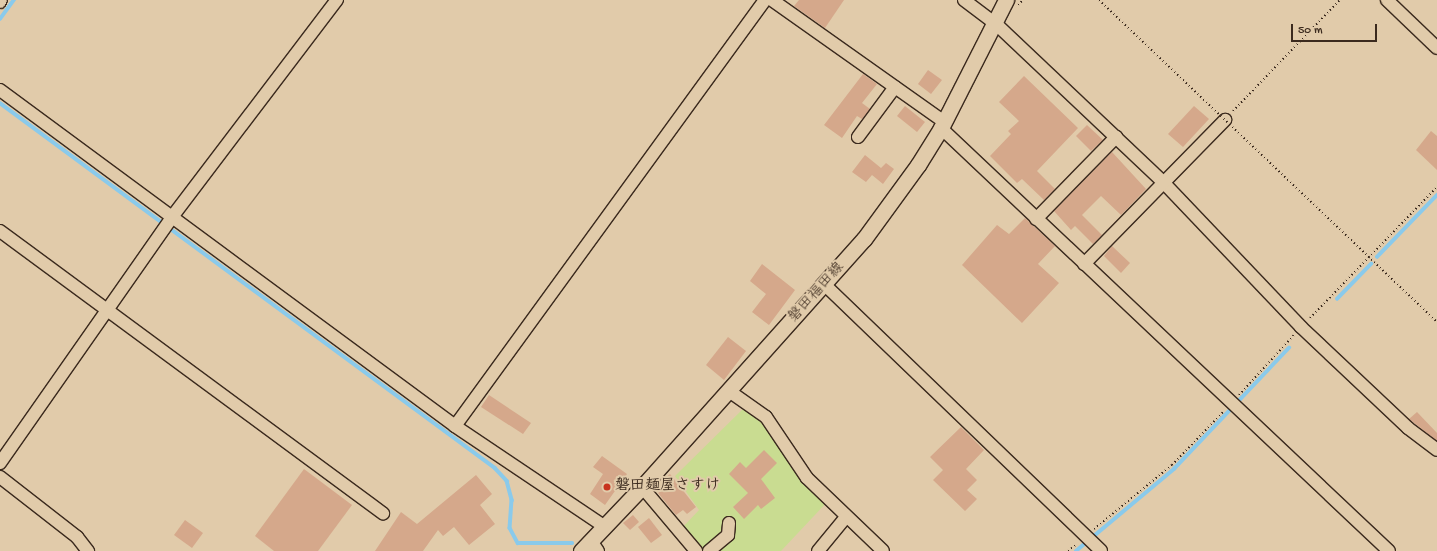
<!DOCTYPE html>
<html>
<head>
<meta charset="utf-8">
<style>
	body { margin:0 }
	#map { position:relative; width:1437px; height:551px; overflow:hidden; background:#e1cbaa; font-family:"Gochi Hand","Klee One",sans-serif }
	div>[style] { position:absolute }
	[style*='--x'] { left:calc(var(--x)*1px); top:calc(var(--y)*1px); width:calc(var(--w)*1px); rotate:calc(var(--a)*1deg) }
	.green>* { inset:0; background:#c9dc91 }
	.stream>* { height:3.5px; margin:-1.75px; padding:0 1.75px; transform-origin:1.75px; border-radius:1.75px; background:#8acaeb }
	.building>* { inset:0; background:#d5a88b }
	.path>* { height:2px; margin-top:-1px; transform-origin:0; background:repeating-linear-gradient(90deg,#3b2a1e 0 1px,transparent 0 4px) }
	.roads { filter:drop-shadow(1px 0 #3b2a1e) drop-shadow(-1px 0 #3b2a1e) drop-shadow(0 1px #3b2a1e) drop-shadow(0 -1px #3b2a1e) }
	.minor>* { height:12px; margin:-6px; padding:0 6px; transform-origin:6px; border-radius:6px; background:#e1cbaa }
	.major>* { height:15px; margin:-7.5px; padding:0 7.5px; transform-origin:7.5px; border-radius:7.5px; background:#e1cbaa }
	.path-bridge>* { height:2px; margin-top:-1px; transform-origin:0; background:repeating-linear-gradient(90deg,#3b2a1e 0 1px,transparent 0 4px) }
	.dots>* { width:11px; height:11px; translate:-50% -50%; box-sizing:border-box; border:2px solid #e1cbaa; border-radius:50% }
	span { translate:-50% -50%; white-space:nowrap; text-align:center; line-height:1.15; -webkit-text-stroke:4px #e1cbaa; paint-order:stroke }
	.street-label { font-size:15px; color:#3b2a1e }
	.poi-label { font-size:15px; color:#3b2a1e; font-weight:700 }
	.left { translate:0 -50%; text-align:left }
	.scale { position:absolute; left:1291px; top:24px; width:86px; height:18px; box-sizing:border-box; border:2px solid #3b2a1e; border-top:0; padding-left:5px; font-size:12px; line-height:14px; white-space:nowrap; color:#3b2a1e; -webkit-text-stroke:3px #e1cbaa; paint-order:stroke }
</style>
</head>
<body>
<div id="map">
	<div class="green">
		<i style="clip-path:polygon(748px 404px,829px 500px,781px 551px,700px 551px,682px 528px,699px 510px,675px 476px)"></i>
	</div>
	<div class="stream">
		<i style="--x:0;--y:19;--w:24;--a:-54"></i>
		<i style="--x:0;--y:103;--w:615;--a:36.4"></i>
		<i style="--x:495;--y:468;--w:18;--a:47"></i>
		<i style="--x:507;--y:481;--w:20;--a:75"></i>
		<i style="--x:512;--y:500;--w:28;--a:94"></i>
		<i style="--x:510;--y:528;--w:17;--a:62"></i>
		<i style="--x:518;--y:543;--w:54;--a:0"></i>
		<i style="--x:1377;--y:257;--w:86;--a:-45.9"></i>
		<i style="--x:1337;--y:299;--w:49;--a:-45.8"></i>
		<i style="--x:1076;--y:551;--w:128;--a:-39.9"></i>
		<i style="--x:1174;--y:469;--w:167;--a:-46.5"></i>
	</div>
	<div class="building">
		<i style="clip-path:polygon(799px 0,844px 0,825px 28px,794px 6px)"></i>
		<i style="clip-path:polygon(928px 70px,942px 80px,931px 94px,918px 84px)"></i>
		<i style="clip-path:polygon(863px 74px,877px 84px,862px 103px,870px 109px,862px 119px,857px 116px,842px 138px,824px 125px)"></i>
		<i style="clip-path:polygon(1024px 76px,1078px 128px,1037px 171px,1055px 189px,1044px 200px,1022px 179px,1017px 183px,990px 156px,1011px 134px,1008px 131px,1019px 121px,999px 102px)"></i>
		<i style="clip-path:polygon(905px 106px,925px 122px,917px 132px,897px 116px)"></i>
		<i style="clip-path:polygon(1194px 106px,1209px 119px,1183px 147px,1168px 134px)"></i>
		<i style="clip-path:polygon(1087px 125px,1103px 140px,1091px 151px,1076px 136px)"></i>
		<i style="clip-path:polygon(1431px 131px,1437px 136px,1437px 170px,1416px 150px)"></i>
		<i style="clip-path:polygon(1112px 152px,1146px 189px,1121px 215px,1101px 196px,1082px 215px,1102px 235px,1093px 244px,1075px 226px,1071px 230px,1054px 211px)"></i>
		<i style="clip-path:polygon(865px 155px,881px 168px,886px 163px,894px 169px,883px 184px,872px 175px,866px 182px,852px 172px)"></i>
		<i style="clip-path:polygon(1025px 218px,1055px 246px,1038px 264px,1059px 283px,1022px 323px,962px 265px,997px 225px,1009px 234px)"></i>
		<i style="clip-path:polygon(1112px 246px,1130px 263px,1121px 273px,1104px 256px)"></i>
		<i style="clip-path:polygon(762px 264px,795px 290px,769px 325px,752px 312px,766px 294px,750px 281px)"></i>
		<i style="clip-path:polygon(728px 337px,746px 351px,724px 380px,706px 365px)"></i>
		<i style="clip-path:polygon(489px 395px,531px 423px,523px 434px,481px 407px)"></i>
		<i style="clip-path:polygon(1417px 412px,1437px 433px,1437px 441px,1409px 419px)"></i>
		<i style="clip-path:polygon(961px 427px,984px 450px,966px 469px,977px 480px,967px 490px,977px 499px,965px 511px,933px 480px,943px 470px,930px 457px)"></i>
		<i style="clip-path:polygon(764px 450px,777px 463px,761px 479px,775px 498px,761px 509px,758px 505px,744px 519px,733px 507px,748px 493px,729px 474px,740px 462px,746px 468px)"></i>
		<i style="clip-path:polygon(602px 456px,627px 474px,605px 505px,590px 494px,603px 474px,593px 467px)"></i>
		<i style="clip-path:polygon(304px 469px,352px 505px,318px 551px,274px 551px,255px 536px)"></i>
		<i style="clip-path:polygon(670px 474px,696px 507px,687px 514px,683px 510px,676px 515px,658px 493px,665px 488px,660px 482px)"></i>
		<i style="clip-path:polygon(476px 475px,492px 494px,480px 505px,495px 524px,469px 545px,454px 527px,443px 536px,438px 530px,423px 551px,375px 551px,401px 512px,417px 524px)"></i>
		<i style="clip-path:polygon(633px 515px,639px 522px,630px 530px,623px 523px)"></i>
		<i style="clip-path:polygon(649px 518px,662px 535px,651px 543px,638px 527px)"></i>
		<i style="clip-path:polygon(185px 520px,203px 533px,192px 548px,174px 535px)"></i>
	</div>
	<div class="path">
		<i style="--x:1018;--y:5;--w:7;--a:-45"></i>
		<i style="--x:1233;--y:111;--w:154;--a:-46.1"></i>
		<i style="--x:1374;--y:262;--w:87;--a:43.6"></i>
		<i style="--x:1310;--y:318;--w:182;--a:-45.9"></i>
		<i style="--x:1239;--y:395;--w:81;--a:-47.5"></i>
		<i style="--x:1094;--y:529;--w:101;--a:-39.4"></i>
		<i style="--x:1172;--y:465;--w:75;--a:-46.1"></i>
		<i style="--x:1068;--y:551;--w:11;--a:-38"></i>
	</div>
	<div class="roads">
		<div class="minor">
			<i style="--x:772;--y:0;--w:211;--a:35.3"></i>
			<i style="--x:964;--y:0;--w:39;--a:37"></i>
			<i style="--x:995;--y:23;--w:231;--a:43.4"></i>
			<i style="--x:1163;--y:182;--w:200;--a:46.4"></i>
			<i style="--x:1301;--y:327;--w:147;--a:43.3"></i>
			<i style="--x:1408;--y:428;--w:36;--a:37"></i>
			<i style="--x:1387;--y:0;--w:69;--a:43.8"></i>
			<i style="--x:0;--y:2;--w:2;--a:-63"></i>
			<i style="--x:0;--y:90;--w:566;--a:36.44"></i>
			<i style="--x:455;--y:426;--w:179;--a:33.9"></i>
			<i style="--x:941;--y:128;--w:616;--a:43.36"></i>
			<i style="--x:858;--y:137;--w:62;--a:-53.5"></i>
			<i style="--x:1036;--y:219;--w:115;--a:-45.7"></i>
			<i style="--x:0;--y:231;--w:476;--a:36.4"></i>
			<i style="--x:1084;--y:264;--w:202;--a:-45.6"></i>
			<i style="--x:825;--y:285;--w:383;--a:43.9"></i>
			<i style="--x:729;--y:391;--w:45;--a:35.1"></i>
			<i style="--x:766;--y:417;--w:73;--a:56.1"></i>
			<i style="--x:807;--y:478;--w:105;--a:43.8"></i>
			<i style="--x:455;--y:426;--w:527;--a:-53.96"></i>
			<i style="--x:0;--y:463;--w:300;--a:-55"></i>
			<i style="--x:172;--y:217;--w:273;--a:-52.8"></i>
			<i style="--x:0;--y:477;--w:98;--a:37.9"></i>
			<i style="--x:77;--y:537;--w:18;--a:52"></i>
			<i style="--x:642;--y:487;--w:84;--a:49.8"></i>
			<i style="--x:591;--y:541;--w:12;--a:55"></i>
			<i style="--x:709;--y:551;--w:25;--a:-40"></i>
			<i style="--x:728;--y:535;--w:12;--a:-85"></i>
			<i style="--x:818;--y:551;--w:44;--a:-50.5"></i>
		</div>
		<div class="major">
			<i style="--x:581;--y:551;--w:88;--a:-46.4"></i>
			<i style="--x:642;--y:487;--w:333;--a:-48.2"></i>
			<i style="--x:864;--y:239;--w:92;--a:-53.9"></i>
			<i style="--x:918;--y:165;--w:44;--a:-58.1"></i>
			<i style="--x:941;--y:128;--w:144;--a:-63.1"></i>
		</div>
	</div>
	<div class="path-bridge">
		<i style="--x:1099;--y:0;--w:380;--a:43.6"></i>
	</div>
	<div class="dots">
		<i style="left:607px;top:487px;background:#c8321e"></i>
	</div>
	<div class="street-label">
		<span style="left:817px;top:293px;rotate:-48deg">磐田福田線</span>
	</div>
	<div class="poi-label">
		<span class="left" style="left:615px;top:487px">磐田麺屋さすけ</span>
	</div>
	<div class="scale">50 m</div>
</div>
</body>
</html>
